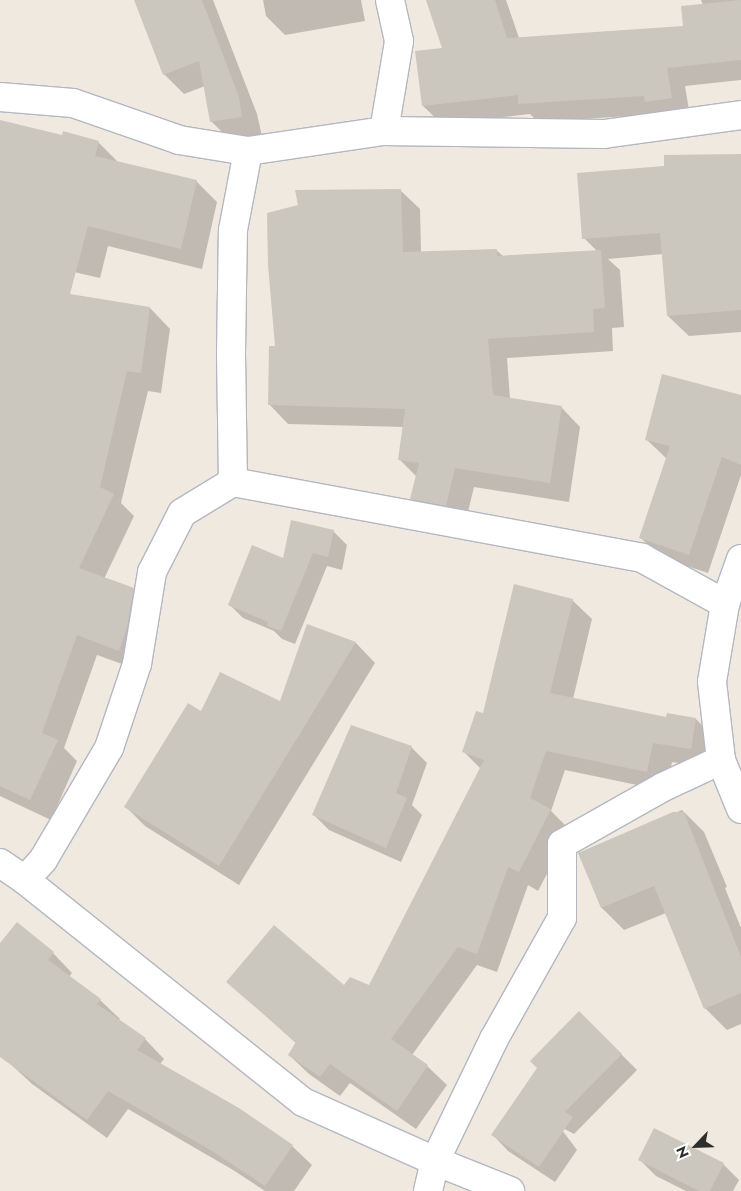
<!DOCTYPE html>
<html>
<head>
<meta charset="utf-8">
<style>
	body { margin:0 }
	#map { position:relative; width:741px; height:1191px; overflow:hidden; background:#f0e9e0; font-family:Jost,sans-serif }
	div>[style] { position:absolute }
	[style*='--x'] { left:calc(var(--x)*1px); top:calc(var(--y)*1px); width:calc(var(--w)*1px); rotate:calc(var(--a)*1deg) }
	.shadow>* { inset:0; background:#0003 }
	.building>* { inset:0; background:#cbc7be }
	.roads { filter:drop-shadow(1px 0 #b4b7c2) drop-shadow(-1px 0 #b4b7c2) drop-shadow(0 1px #b4b7c2) drop-shadow(0 -1px #b4b7c2) }
	.minor>* { height:28px; margin:-14px; padding:0 14px; transform-origin:14px; border-radius:14px; background:#fff }
	span { translate:-50% -50%; white-space:nowrap; text-align:center; line-height:1.15; -webkit-text-stroke:4.5px #fff; paint-order:stroke }
	.north { position:absolute; left:671px; top:1121px; width:50px; height:50px; -webkit-text-stroke:4px #fff; paint-order:stroke; rotate:246deg; font-size:14px; font-weight:700; line-height:20px; text-align:center; color:#2e2e2e }
	.north::after { content:''; display:block; margin:auto; width:18px; height:22px; background:#2e2e2e; clip-path:polygon(50% 0,100% 100%,50% 72%,0 100%) }
</style>
</head>
<body>
<div id="map">
	<div class="shadow">
		<i style="clip-path:polygon(135px 0,213px 0,257px 114px,262px 136px,231px 141px,211px 121px,205px 86px,184px 94px,164px 74px)"></i>
		<i style="clip-path:polygon(263px 0,361px 0,365px 21px,285px 35px,266px 16px)"></i>
		<i style="clip-path:polygon(428px 0,506px 0,519px 38px,685px 27px,703px 5px,701px 0,741px 0,741px 80px,685px 86px,690px 116px,658px 114px,538px 122px,530px 114px,442px 124px,423px 106px,444px 49px)"></i>
		<i style="clip-path:polygon(0 121px,63px 136px,98px 142px,119px 163px,196px 181px,217px 202px,202px 269px,108px 246px,100px 278px,0 255px)"></i>
		<i style="clip-path:polygon(741px 155px,741px 332px,689px 336px,668px 316px,663px 254px,608px 259px,620px 270px,624px 327px,612px 328px,613px 351px,507px 358px,510px 399px,561px 407px,580px 427px,569px 502px,474px 487px,465px 524px,431px 518px,412px 499px,417px 477px,400px 460px,404px 427px,288px 424px,269px 404px,277px 348px,400px 190px,420px 209px,421px 252px,496px 250px,503px 256px,597px 251px,584px 238px,665px 167px)"></i>
		<i style="clip-path:polygon(0 290px,150px 308px,170px 329px,161px 393px,148px 391px,121px 503px,134px 516px,104px 579px,133px 589px,153px 610px,139px 670px,97px 655px,64px 748px,77px 761px,51px 820px,0 796px)"></i>
		<i style="clip-path:polygon(741px 399px,741px 475px,708px 573px,660px 557px,641px 538px,667px 459px,647px 440px)"></i>
		<i style="clip-path:polygon(333px 531px,347px 545px,342px 570px,327px 566px,295px 644px,282px 639px,274px 631px,243px 618px,229px 604px,283px 560px)"></i>
		<i style="clip-path:polygon(572px 600px,592px 619px,573px 699px,667px 718px,696px 719px,715px 739px,710px 768px,672px 762px,666px 791px,565px 770px,551px 811px,570px 830px,538px 891px,528px 885px,497px 972px,477px 965px,412px 1055px,427px 1066px,447px 1085px,416px 1129px,350px 1083px,340px 1096px,309px 1074px,289px 1055px,297px 1044px,228px 982px,369px 987px,481px 769px,464px 752px,484px 715px)"></i>
		<i style="clip-path:polygon(308px 626px,356px 643px,375px 663px,239px 885px,145px 826px,125px 806px,202px 713px,281px 703px)"></i>
		<i style="clip-path:polygon(411px 747px,427px 763px,412px 805px,422px 815px,401px 862px,329px 830px,314px 815px)"></i>
		<i style="clip-path:polygon(682px 810px,704px 832px,727px 887px,725px 888px,741px 928px,741px 1024px,727px 1030px,705px 1008px,666px 913px,624px 930px,602px 908px,580px 854px)"></i>
		<i style="clip-path:polygon(53px 953px,72px 973px,69px 977px,100px 1000px,120px 1019px,118px 1021px,145px 1039px,164px 1059px,160px 1064px,292px 1146px,312px 1165px,294px 1191px,265px 1191px,233px 1170px,128px 1109px,107px 1138px,32px 1084px,0 1054px,0 964px)"></i>
		<i style="clip-path:polygon(579px 1012px,637px 1070px,574px 1134px,559px 1126px,577px 1150px,555px 1182px,508px 1151px,493px 1135px)"></i>
		<i style="clip-path:polygon(655px 1129px,723px 1164px,739px 1180px,733px 1191px,686px 1191px,656px 1176px,640px 1160px)"></i>
	</div>
	<div class="building">
		<i style="clip-path:polygon(134px 0,202px 0,239px 97px,242px 117px,210px 122px,199px 61px,163px 75px)"></i>
		<i style="clip-path:polygon(426px 0,495px 0,507px 38px,683px 26px,681px 6px,741px 0,741px 60px,667px 68px,672px 98px,645px 102px,644px 96px,518px 104px,518px 95px,422px 106px,415px 51px,442px 48px)"></i>
		<i style="clip-path:polygon(0 120px,62px 135px,63px 131px,99px 141px,95px 156px,197px 180px,181px 249px,88px 226px,70px 294px,150px 307px,141px 373px,127px 371px,100px 487px,114px 494px,79px 568px,134px 588px,127px 627px,119px 651px,77px 635px,42px 733px,58px 740px,30px 800px,0 786px)"></i>
		<i style="clip-path:polygon(741px 154px,741px 310px,667px 316px,660px 233px,582px 239px,577px 173px,664px 166px,664px 155px)"></i>
		<i style="clip-path:polygon(401px 189px,403px 252px,497px 249px,497px 256px,601px 250px,605px 308px,593px 309px,594px 332px,488px 339px,493px 395px,562px 406px,550px 483px,455px 468px,446px 506px,410px 499px,419px 463px,398px 460px,405px 409px,268px 405px,269px 346px,275px 346px,268px 265px,267px 213px,298px 205px,295px 190px)"></i>
		<i style="clip-path:polygon(662px 374px,741px 395px,741px 465px,722px 457px,689px 555px,639px 538px,670px 446px,645px 440px)"></i>
		<i style="clip-path:polygon(291px 520px,334px 530px,328px 557px,313px 553px,281px 631px,267px 626px,268px 622px,228px 605px,252px 545px,283px 558px)"></i>
		<i style="clip-path:polygon(514px 584px,573px 599px,550px 693px,666px 717px,667px 713px,696px 718px,691px 749px,653px 743px,647px 772px,546px 751px,530px 798px,551px 809px,519px 872px,508px 867px,477px 954px,458px 947px,391px 1039px,428px 1065px,397px 1111px,330px 1064px,320px 1077px,288px 1055px,296px 1042px,226px 982px,274px 925px,344px 985px,350px 977px,369px 985px,484px 760px,462px 752px,476px 711px,483px 713px)"></i>
		<i style="clip-path:polygon(307px 624px,356px 642px,219px 866px,124px 807px,188px 703px,201px 711px,220px 672px,280px 701px)"></i>
		<i style="clip-path:polygon(351px 725px,412px 746px,396px 793px,407px 798px,386px 848px,312px 815px)"></i>
		<i style="clip-path:polygon(673px 812px,684px 812px,741px 957px,741px 993px,704px 1009px,654px 886px,601px 908px,578px 853px)"></i>
		<i style="clip-path:polygon(17px 922px,54px 952px,48px 960px,101px 999px,97px 1004px,146px 1038px,137px 1050px,239px 1108px,293px 1145px,265px 1186px,212px 1151px,108px 1091px,87px 1120px,0 1057px,0 943px)"></i>
		<i style="clip-path:polygon(579px 1011px,622px 1054px,565px 1112px,573px 1117px,539px 1167px,491px 1135px,537px 1068px,530px 1061px)"></i>
		<i style="clip-path:polygon(654px 1128px,724px 1163px,710px 1191px,699px 1191px,638px 1160px)"></i>
	</div>
	<div class="roads">
		<div class="minor">
			<i style="--x:0;--y:97;--w:73;--a:4.7"></i>
			<i style="--x:73;--y:103;--w:112;--a:19.2"></i>
			<i style="--x:179;--y:140;--w:70;--a:9.1"></i>
			<i style="--x:248;--y:151;--w:137;--a:-8.4"></i>
			<i style="--x:384;--y:131;--w:220;--a:0.8"></i>
			<i style="--x:604;--y:134;--w:138;--a:-7.9"></i>
			<i style="--x:384;--y:131;--w:91;--a:-80.5"></i>
			<i style="--x:399;--y:41;--w:42;--a:-102.4"></i>
			<i style="--x:233;--y:482;--w:129;--a:-90.9"></i>
			<i style="--x:231;--y:353;--w:123;--a:-89.1"></i>
			<i style="--x:233;--y:230;--w:80;--a:-79.2"></i>
			<i style="--x:741;--y:559;--w:48;--a:109.6"></i>
			<i style="--x:725;--y:604;--w:79;--a:99.5"></i>
			<i style="--x:712;--y:682;--w:79;--a:83.4"></i>
			<i style="--x:721;--y:760;--w:53;--a:67.8"></i>
			<i style="--x:0;--y:863;--w:30;--a:34"></i>
			<i style="--x:25;--y:880;--w:356;--a:38.6"></i>
			<i style="--x:303;--y:1102;--w:145;--a:24.1"></i>
			<i style="--x:435;--y:1161;--w:81;--a:21.8"></i>
			<i style="--x:25;--y:880;--w:27;--a:-48"></i>
			<i style="--x:43;--y:860;--w:130;--a:-59.5"></i>
			<i style="--x:109;--y:748;--w:89;--a:-71.6"></i>
			<i style="--x:137;--y:664;--w:93;--a:-80.7"></i>
			<i style="--x:152;--y:572;--w:66;--a:-63"></i>
			<i style="--x:182;--y:513;--w:60;--a:-31.3"></i>
			<i style="--x:233;--y:482;--w:416;--a:10.5"></i>
			<i style="--x:642;--y:558;--w:95;--a:29"></i>
			<i style="--x:428;--y:1191;--w:31;--a:-77"></i>
			<i style="--x:435;--y:1161;--w:136;--a:-64.2"></i>
			<i style="--x:494;--y:1039;--w:139;--a:-60.7"></i>
			<i style="--x:562;--y:918;--w:74;--a:-90"></i>
			<i style="--x:562;--y:844;--w:116;--a:-29.4"></i>
			<i style="--x:663;--y:787;--w:64;--a:-25"></i>
		</div>
	</div>
	<div class="north">N</div>
</div>
</body>
</html>
